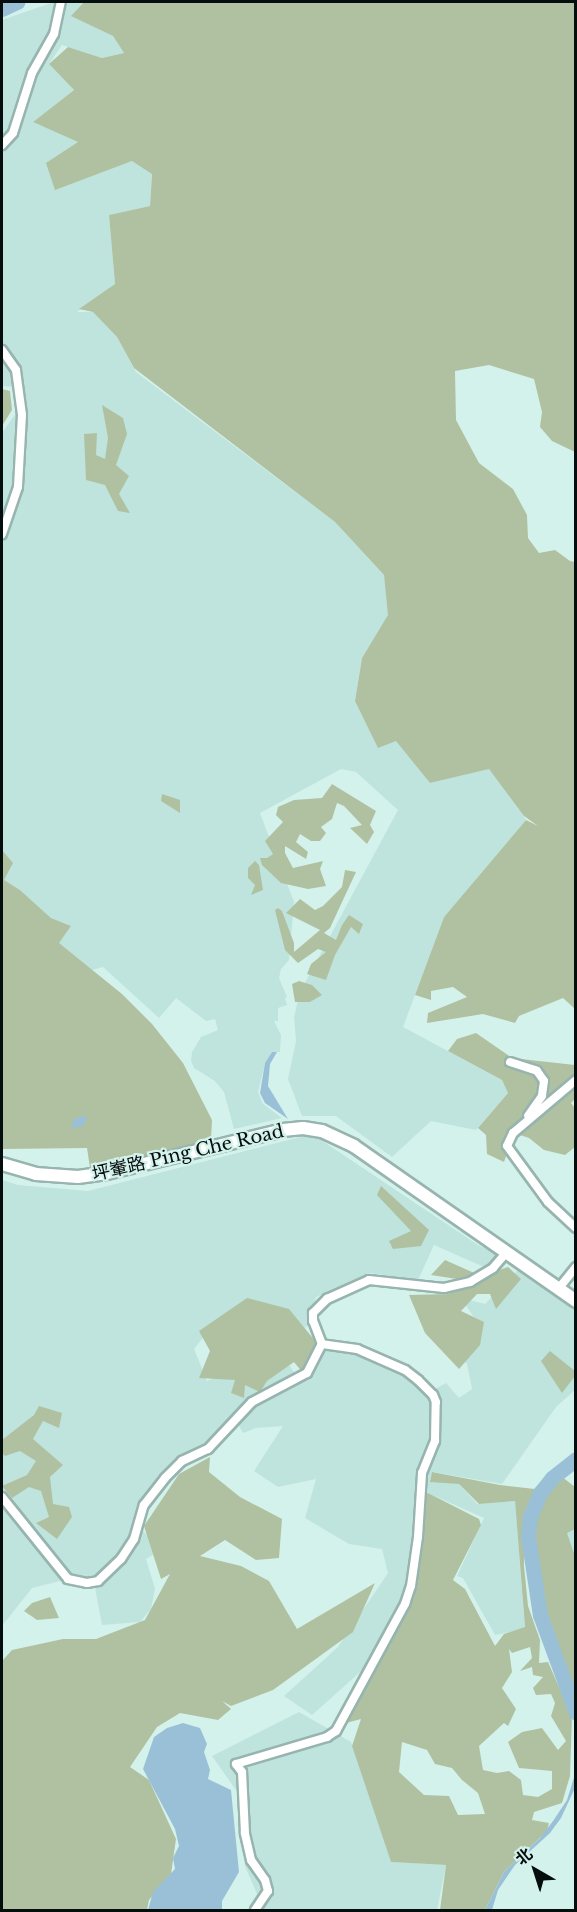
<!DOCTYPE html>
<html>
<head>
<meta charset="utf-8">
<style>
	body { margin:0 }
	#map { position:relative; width:577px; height:1912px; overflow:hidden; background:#d4f2ec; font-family:"Libre Baskerville","Noto Sans SC",serif }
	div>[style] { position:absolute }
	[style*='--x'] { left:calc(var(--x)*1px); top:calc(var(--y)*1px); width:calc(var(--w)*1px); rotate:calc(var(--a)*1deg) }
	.built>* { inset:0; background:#bee4dd }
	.green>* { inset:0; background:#b0c1a1 }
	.water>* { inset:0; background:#9ac0d7 }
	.river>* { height:15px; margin:-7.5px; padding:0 7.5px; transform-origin:7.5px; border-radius:7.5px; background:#9ac0d7 }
	.roads { filter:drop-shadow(2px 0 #97b4ae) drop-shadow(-2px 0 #97b4ae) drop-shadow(0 2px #97b4ae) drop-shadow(0 -2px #97b4ae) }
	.street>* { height:8px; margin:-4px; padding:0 4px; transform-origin:4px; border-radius:4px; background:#fff }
	.secondary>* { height:12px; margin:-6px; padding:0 6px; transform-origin:6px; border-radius:6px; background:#fff }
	span { translate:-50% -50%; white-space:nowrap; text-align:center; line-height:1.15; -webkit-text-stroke:4.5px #d4f2ec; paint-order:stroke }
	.street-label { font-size:18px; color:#050e0d }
	.frame { position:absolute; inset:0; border:3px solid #050e0d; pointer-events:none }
	.north { position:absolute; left:505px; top:1840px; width:60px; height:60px; -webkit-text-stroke:4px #d4f2ec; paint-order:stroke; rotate:321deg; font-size:16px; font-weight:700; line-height:24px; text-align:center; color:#050e0d }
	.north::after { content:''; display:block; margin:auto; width:21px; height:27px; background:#050e0d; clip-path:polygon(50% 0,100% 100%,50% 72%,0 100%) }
</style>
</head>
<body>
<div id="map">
	<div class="built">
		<i style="clip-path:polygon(54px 2px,83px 2px,72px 16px,113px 36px,124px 53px,102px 58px,62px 45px,49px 64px,74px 90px,33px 122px,79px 142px,55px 189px,132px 161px,152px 173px,150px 206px,109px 215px,115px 284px,77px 312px,93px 312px,117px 337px,136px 372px,335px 522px,384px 575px,389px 615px,362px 658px,355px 701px,396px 740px,430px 783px,496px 767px,526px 820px,444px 917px,403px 1027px,502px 1080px,508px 1093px,476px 1130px,431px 1121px,392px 1157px,336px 1116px,302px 1116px,288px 1079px,296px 1041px,294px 1017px,300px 992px,398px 810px,356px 772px,341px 769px,260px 813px,294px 902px,289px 960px,281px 969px,279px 978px,287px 997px,285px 998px,287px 1005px,278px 1008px,278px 1021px,274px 1021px,281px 1035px,280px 1052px,272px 1052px,265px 1063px,258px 1092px,263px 1104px,282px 1118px,234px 1129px,224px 1092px,215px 1081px,194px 1068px,191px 1061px,192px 1052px,201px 1037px,218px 1030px,215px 1019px,206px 1021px,176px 998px,159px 1018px,103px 967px,92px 970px,58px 943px,71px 926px,51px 918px,20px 890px,3px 880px,12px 863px,2px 850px,2px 433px,16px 413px,13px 387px,2px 386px,2px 20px)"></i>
		<i style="clip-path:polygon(312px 1134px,478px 1245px,503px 1256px,491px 1270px,434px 1245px,418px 1280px,371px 1273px,316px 1297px,306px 1328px,254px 1301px,213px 1325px,194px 1349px,207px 1381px,235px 1369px,290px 1366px,299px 1380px,323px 1349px,357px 1349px,412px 1373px,430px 1392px,446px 1383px,459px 1398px,472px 1389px,467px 1364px,458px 1354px,479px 1325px,461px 1298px,485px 1304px,520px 1268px,575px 1310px,575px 1390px,556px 1407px,502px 1484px,433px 1472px,430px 1480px,459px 1484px,477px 1504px,515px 1501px,525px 1629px,495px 1635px,463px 1578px,457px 1576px,484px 1518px,428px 1493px,406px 1600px,368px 1665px,312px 1715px,284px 1696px,338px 1647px,388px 1573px,382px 1549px,349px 1544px,305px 1518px,316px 1479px,278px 1487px,254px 1471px,283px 1426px,256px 1428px,243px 1433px,235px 1418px,208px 1449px,186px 1458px,146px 1502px,138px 1526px,152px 1540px,154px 1554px,146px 1559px,155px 1589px,151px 1609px,140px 1622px,102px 1625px,94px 1582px,68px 1579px,32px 1588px,2px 1626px,2px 1180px,18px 1185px,88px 1191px)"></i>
		<i style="clip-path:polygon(575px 1529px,575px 1565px,564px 1533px)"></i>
		<i style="clip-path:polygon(299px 1712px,351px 1742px,391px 1862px,446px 1865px,437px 1910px,250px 1910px,257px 1894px,245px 1866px,236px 1790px,212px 1756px)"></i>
	</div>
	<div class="green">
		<i style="clip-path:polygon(84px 2px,575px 2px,575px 452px,552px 441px,540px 427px,542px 412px,534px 379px,489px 365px,455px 371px,456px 420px,479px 463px,513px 489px,527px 515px,528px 538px,539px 553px,555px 550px,570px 561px,575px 562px,575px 1009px,563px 998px,519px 1016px,515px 1023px,483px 1014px,427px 1023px,428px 1013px,467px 997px,453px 987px,431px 991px,431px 1000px,415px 995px,444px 917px,526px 820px,538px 826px,524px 816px,489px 769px,430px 783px,396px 741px,378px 748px,355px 701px,362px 658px,388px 615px,384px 575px,335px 522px,134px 368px,117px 337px,93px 312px,79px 309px,115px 284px,109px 215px,150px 206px,152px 174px,132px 161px,55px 190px,46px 163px,78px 142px,33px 122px,74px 90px,49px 64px,68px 47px,102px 58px,124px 53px,113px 36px,71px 16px)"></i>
		<i style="clip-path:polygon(2px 389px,10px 391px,12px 410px,2px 426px)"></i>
		<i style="clip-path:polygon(102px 405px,123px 418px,127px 434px,116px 465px,129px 476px,119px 494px,130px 513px,118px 511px,105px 485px,86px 480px,84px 434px,97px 433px,96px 455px,105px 459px,108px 438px)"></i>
		<i style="clip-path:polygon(332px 784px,376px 811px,370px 825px,374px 832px,367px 844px,350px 828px,362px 825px,344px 806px,337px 803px,332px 819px,321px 827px,326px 833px,320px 841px,311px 841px,300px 834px,296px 842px,308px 852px,306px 859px,285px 846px,285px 853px,293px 868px,323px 861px,320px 869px,326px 886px,308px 889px,281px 883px,262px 865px,260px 858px,267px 858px,273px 854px,265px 841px,283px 822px,276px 815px,278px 807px,294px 800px,322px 798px)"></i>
		<i style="clip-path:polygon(162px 794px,180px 800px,180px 813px,161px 801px)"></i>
		<i style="clip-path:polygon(2px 850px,13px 863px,4px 880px,20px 890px,51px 918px,71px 926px,59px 943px,122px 994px,152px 1024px,183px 1063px,212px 1120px,211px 1140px,90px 1168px,87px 1148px,2px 1149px)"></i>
		<i style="clip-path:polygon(255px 861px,259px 865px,263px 890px,251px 895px,255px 885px,248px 878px,248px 868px)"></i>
		<i style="clip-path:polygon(345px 870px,356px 872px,330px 928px,324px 933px,336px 940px,342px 925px,349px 915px,363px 924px,359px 934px,351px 927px,335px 955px,326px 980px,307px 974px,311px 964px,326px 952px,318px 949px,298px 963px,285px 950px,275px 910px,278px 908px,282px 911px,294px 943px,294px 952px,320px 930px,286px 913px,300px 899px,315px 910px,323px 906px,342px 887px)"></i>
		<i style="clip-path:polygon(299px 981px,312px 985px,322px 995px,310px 1002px,295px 1002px,292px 984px)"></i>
		<i style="clip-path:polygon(476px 1033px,512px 1058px,575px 1065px,575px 1099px,571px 1103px,575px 1108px,575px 1147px,565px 1155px,544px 1150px,529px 1138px,514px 1133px,504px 1162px,487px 1154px,486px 1135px,478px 1128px,508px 1093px,502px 1080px,448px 1051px,457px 1039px)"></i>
		<i style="clip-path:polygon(381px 1186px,429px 1230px,421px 1246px,393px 1249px,389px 1241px,411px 1231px,377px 1195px)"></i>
		<i style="clip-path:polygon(445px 1260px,481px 1276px,508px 1267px,521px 1279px,496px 1309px,490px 1294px,477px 1294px,461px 1311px,484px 1322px,480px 1345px,459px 1369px,425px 1333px,409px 1295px,449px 1294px,457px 1279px,431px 1275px)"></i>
		<i style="clip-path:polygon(247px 1298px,289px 1309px,316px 1342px,303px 1373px,294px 1362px,267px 1381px,260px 1392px,245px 1385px,244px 1398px,231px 1393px,235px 1380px,199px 1378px,210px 1351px,199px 1331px)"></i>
		<i style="clip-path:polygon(550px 1351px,575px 1371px,575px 1376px,562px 1393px,541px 1361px)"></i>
		<i style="clip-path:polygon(39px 1406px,62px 1413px,59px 1428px,43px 1421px,33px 1439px,63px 1465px,50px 1477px,53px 1504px,69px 1507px,72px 1517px,57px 1539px,36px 1523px,49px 1517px,41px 1491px,29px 1487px,12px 1498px,2px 1486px,27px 1475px,36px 1461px,20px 1451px,5px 1456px,2px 1453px,2px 1440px,34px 1415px)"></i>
		<i style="clip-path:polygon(210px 1457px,209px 1472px,240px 1497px,282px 1519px,279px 1558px,256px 1560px,225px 1540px,200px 1556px,241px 1566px,269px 1581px,297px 1629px,375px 1583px,353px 1632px,273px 1690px,231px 1706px,222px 1701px,231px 1709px,218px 1720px,180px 1713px,157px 1727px,130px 1767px,149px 1780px,176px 1839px,171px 1874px,149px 1900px,147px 1910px,2px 1910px,2px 1661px,12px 1650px,63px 1639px,96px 1639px,145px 1620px,170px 1574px,161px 1579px,144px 1526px,179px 1474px)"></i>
		<i style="clip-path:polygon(evenodd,432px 1472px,500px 1485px,535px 1489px,524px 1514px,524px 1566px,528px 1606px,540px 1640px,539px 1663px,548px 1662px,572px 1717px,570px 1776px,562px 1803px,534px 1812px,532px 1820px,549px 1823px,547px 1831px,504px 1872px,485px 1910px,440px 1910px,446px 1865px,391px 1862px,352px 1746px,361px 1719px,346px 1723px,340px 1717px,409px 1591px,420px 1498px,428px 1493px,479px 1519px,481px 1525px,453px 1580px,465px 1589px,495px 1646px,504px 1634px,525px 1627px,515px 1501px,479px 1504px,459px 1484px,430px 1482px,432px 1472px,530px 1647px,532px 1658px,520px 1671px,532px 1667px,533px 1675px,543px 1677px,533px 1688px,536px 1695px,551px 1694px,555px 1703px,551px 1716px,566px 1741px,558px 1750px,542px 1728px,522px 1732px,508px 1742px,519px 1768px,552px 1771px,552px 1789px,538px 1797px,523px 1795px,521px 1780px,509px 1771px,497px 1773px,483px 1770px,479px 1746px,504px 1723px,508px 1726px,516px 1709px,502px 1688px,512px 1672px,509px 1649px,512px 1653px,530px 1647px,432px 1472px,402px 1742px,427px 1750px,435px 1764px,452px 1768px,462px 1780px,478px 1793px,485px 1814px,458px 1815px,449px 1796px,424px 1795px,399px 1772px,402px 1742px)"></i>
		<i style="clip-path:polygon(557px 1473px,575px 1487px,575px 1529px,567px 1533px,576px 1559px,575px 1713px,540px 1615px,528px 1545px,528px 1527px,535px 1501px)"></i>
		<i style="clip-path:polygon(50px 1597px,59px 1618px,37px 1620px,24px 1611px,32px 1603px)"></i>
	</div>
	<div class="water">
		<i style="clip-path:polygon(272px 1052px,277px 1052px,270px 1064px,268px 1086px,288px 1119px,265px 1103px,260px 1093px,265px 1063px)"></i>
		<i style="clip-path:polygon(87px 1115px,84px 1126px,71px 1128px,74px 1119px)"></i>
		<i style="clip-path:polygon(183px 1723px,200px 1728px,207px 1744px,204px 1752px,210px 1770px,208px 1779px,231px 1790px,239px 1872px,222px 1901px,222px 1910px,148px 1910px,153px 1892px,175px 1869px,173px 1858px,179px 1846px,175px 1829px,143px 1769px,154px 1737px,167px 1728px)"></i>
		<i style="clip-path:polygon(575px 1774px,575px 1788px,561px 1818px,550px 1833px,515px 1865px,498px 1890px,492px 1910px,485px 1910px,504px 1872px,540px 1838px,553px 1821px,567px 1800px)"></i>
	</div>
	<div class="river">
		<i style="--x:2;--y:9;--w:17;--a:-25"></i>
		<i style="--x:576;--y:1459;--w:31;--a:142"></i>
		<i style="--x:552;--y:1478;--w:19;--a:129"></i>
		<i style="--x:540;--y:1493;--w:26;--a:113"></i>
		<i style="--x:530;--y:1517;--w:19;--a:96"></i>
		<i style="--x:528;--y:1536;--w:80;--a:81.4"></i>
		<i style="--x:540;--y:1615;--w:104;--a:69.8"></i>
	</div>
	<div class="roads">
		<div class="street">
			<i style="--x:2;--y:145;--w:16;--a:-47"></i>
			<i style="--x:13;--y:133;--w:63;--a:-72.4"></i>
			<i style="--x:32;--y:73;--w:45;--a:-60.6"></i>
			<i style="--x:54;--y:34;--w:33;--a:-78"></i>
			<i style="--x:2;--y:350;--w:24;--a:55"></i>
			<i style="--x:16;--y:370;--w:45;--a:82.4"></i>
			<i style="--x:22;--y:415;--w:72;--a:93.2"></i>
			<i style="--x:18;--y:487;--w:50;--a:108.8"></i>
			<i style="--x:510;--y:1062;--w:28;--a:18"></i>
			<i style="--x:537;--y:1071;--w:12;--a:55"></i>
			<i style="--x:544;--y:1081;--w:15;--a:98"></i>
			<i style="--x:542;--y:1096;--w:24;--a:125"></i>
			<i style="--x:576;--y:1080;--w:82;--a:139.9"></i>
			<i style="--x:513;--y:1133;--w:14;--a:115"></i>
			<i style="--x:507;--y:1146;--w:69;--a:53.8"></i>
			<i style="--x:548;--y:1202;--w:38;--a:43"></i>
			<i style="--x:559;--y:1288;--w:27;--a:-51"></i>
			<i style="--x:2;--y:1497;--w:105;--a:51.2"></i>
			<i style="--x:68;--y:1579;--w:19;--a:12"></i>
			<i style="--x:87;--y:1583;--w:11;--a:-10"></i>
			<i style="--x:98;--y:1581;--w:32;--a:-44"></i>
			<i style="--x:121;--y:1559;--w:24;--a:-57"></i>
			<i style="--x:134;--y:1539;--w:35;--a:-74"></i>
			<i style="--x:144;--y:1505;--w:34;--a:-52"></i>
			<i style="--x:165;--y:1478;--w:24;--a:-45"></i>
			<i style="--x:182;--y:1461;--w:29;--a:-25"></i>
			<i style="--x:208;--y:1449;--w:64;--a:-46.9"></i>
			<i style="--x:252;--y:1402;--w:62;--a:-27.8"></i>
			<i style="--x:307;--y:1373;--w:33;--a:-63"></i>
			<i style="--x:322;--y:1344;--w:25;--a:-111"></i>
			<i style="--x:313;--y:1321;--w:8;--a:-90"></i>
			<i style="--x:313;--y:1313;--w:20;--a:-45"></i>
			<i style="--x:327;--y:1299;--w:46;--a:-24.3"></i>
			<i style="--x:369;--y:1280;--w:75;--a:6.1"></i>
			<i style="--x:444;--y:1288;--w:27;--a:-13"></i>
			<i style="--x:470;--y:1282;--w:27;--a:-31"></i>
			<i style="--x:493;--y:1268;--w:21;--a:-49"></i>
			<i style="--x:255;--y:1910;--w:23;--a:-56"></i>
			<i style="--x:268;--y:1891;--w:11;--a:-105"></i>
			<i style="--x:265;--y:1880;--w:24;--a:-125"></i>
			<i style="--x:251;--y:1860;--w:28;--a:-103"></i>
			<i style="--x:245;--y:1833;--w:61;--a:-92.8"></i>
			<i style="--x:242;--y:1772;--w:10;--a:-127"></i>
			<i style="--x:236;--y:1764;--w:95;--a:-16.5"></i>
			<i style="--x:327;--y:1737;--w:11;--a:-34"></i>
			<i style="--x:336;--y:1731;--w:145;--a:-61.5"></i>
			<i style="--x:405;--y:1604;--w:19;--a:-72"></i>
			<i style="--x:411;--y:1586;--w:49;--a:-81.9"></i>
			<i style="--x:418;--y:1537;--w:64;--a:-86.4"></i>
			<i style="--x:422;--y:1473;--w:35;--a:-68"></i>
			<i style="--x:435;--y:1441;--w:39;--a:-89"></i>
			<i style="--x:436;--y:1402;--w:8;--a:-113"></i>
			<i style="--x:433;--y:1395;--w:21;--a:-135"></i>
			<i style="--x:418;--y:1380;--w:16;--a:-142"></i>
			<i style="--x:405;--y:1370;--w:52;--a:-156.4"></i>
			<i style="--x:357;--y:1349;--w:35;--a:-172"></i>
		</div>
		<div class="secondary">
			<i style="--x:2;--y:1164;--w:35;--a:16"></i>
			<i style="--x:36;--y:1174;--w:42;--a:4.1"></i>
			<i style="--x:78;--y:1177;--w:29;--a:-8"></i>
			<i style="--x:107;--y:1173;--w:181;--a:-13.7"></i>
			<i style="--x:283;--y:1130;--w:20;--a:-6"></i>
			<i style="--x:303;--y:1128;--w:19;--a:9"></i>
			<i style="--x:322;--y:1131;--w:35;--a:25"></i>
			<i style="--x:354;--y:1146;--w:271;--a:34.9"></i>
		</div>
	</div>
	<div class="street-label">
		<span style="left:188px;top:1153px;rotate:-13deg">坪輋路 Ping Che Road</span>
	</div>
	<div class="frame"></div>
	<div class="north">北</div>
</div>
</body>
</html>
